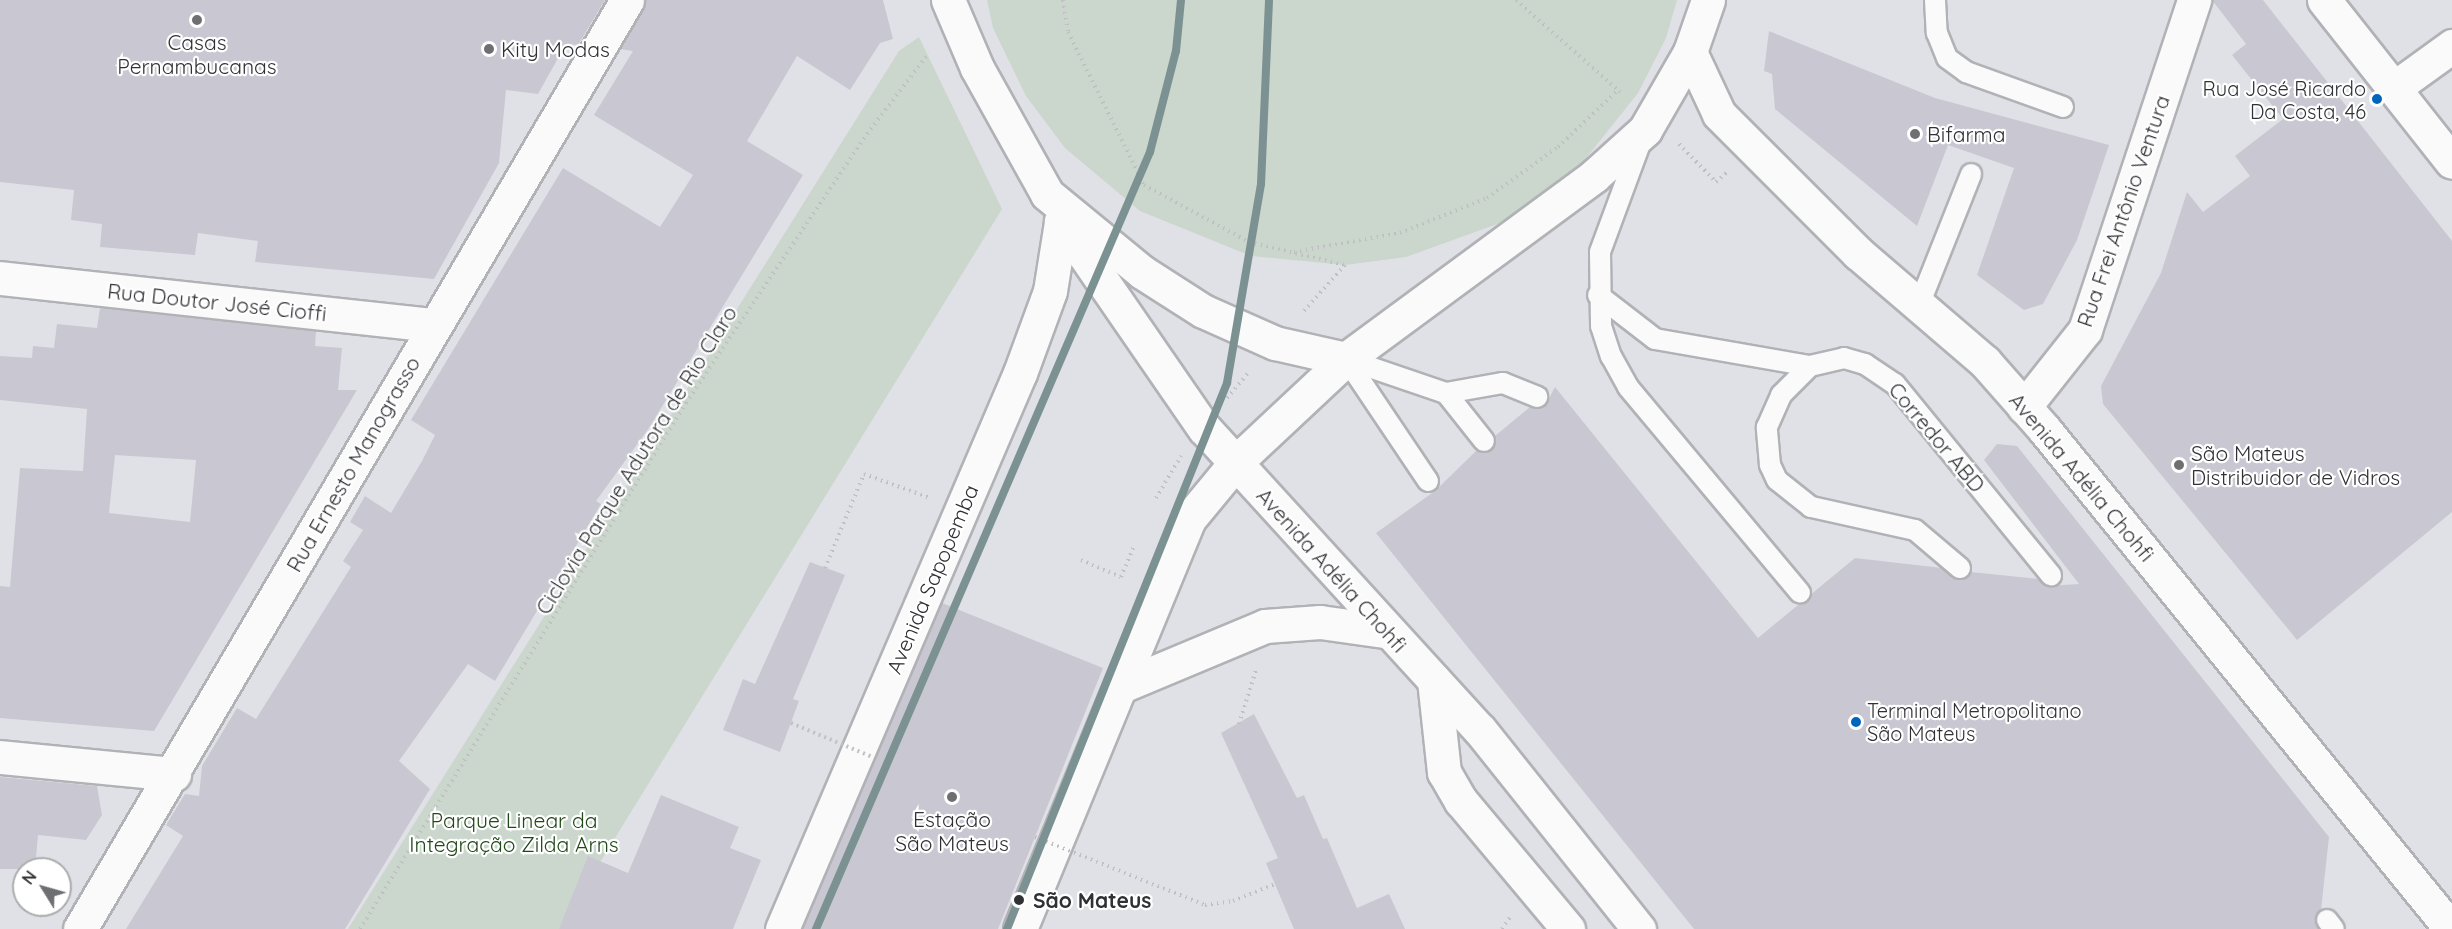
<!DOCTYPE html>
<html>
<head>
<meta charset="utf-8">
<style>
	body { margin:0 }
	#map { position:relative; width:2452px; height:929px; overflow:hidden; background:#e0e1e6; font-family:Quicksand,sans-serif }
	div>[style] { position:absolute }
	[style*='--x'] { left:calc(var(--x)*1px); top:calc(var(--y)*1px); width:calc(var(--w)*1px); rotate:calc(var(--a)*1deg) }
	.green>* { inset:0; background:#cbd6cc }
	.building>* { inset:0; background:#c9c8d2 }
	.path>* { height:4px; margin-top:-2px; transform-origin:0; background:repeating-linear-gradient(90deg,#bfc0c2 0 1.5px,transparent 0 6px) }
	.roads { filter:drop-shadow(2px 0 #b1b2b6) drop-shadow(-2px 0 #b1b2b6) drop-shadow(0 2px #b1b2b6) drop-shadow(0 -2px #b1b2b6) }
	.service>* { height:20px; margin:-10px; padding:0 10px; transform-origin:10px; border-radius:10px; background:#fafafb }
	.minor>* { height:33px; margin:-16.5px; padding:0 16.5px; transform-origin:16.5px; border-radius:16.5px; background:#fafafb }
	.primary>* { height:33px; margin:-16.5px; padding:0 16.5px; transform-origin:16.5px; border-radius:16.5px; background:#fafafb }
	.trunk>* { height:33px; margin:-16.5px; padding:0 16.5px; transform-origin:16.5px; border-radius:16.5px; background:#fafafb }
	.path-bridge>* { height:4px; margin-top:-2px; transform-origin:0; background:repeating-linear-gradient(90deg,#bfc0c2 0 1.5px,transparent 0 6px) }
	.metro-1>* { height:8px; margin:-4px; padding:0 4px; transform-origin:4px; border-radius:4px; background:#7b9192 }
	.dots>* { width:16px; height:16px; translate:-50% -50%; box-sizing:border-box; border:3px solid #fff; border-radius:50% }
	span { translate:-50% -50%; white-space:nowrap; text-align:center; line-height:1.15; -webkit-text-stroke:4.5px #fff; paint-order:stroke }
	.bus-label { font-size:20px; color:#303135 }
	.right { translate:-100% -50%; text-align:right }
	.left { translate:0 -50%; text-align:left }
	.poi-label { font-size:21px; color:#303135 }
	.street-label { font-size:21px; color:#303135 }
	.park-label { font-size:21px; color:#204818 }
	.stop-label { font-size:21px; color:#303135; font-weight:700 }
	.north { position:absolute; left:12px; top:857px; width:60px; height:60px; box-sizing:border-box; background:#fff; border:2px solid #acadae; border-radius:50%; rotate:307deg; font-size:16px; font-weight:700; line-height:24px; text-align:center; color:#303135 }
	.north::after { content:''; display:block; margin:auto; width:21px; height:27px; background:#6e6f73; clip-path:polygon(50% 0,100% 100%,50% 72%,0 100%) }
</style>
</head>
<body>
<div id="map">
	<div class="green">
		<i style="clip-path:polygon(987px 0,1677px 0,1666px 38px,1638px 93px,1583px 162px,1500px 223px,1406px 257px,1345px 265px,1251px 256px,1140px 211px,1065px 148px,1026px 96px,993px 28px)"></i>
		<i style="clip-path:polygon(919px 37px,1002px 209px,559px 929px,348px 929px,899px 51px)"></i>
	</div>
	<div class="building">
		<i style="clip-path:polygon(0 0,605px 0,578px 45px,566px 44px,538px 94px,506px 90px,499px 163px,434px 279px,255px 262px,258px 241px,198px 233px,195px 255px,100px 247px,102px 224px,71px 220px,74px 190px,0 182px)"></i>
		<i style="clip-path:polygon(646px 0,883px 0,893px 39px,880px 43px,850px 90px,797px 56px,747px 141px,803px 175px,649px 428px,596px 501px,601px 504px,495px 681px,468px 664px,399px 761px,430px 789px,345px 929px,126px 929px,183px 836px,166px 825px,185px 794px,199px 796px,202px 766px,237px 708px,256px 719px,351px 567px,343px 561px,363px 530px,350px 522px,365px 496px,391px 513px,422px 461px,435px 435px,411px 420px,563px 168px,660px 227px,693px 175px,594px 115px,633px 51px,620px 49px)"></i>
		<i style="clip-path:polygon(2212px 0,2263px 0,2452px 241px,2452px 512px,2297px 640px,2103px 404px,2101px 386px,2161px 273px,2187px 192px,2203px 212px,2250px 176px,2235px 156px,2283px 119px,2232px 55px,2246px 44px)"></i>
		<i style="clip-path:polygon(1769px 31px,1935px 98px,2109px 145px,2077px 240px,2043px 304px,2024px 310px,1977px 275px,2014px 168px,1948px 145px,1917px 226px,1775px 109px,1772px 74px,1764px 71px)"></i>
		<i style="clip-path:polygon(evenodd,100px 308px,316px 331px,315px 346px,342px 348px,338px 390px,357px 390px,154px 731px,0 718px,0 586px,10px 587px,20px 468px,83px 471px,87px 409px,0 400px,0 356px,32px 358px,33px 346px,54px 348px,57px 324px,97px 328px,100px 308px,115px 455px,196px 460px,190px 522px,109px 513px,115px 455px)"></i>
		<i style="clip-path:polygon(1555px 387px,1758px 638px,1855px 558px,1942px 568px,1958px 580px,1971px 572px,2039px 579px,2047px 586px,2079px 584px,1984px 460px,1997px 444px,2017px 446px,2329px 837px,2321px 910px,2315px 921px,2319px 929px,1694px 929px,1376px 533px,1435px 491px,1477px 450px,1492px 450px,1495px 436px,1530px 407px,1545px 406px)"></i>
		<i style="clip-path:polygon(810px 562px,845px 575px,793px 699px,799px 701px,780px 752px,723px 730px,743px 679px,755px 684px)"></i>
		<i style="clip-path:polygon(942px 603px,1103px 668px,998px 929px,802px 929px)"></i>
		<i style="clip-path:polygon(1254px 714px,1297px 798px,1304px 795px,1323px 839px,1327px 838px,1357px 908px,1389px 894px,1405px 929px,1294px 929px,1266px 863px,1278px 858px,1221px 733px)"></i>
		<i style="clip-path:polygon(0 777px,97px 786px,102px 815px,86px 840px,38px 835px,35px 869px,0 869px)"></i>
		<i style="clip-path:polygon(661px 795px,739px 827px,730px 848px,761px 860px,733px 929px,559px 929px,588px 856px,628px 873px)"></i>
	</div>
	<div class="path">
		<i style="--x:1063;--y:0;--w:32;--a:81"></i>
		<i style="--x:1068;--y:32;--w:171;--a:63.6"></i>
		<i style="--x:1144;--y:185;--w:119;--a:28.5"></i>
		<i style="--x:1249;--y:242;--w:99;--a:13.5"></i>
		<i style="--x:1345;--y:265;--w:62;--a:131.7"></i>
		<i style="--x:1516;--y:0;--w:139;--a:41.5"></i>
		<i style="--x:1679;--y:144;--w:53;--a:45.8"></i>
		<i style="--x:1716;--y:182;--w:15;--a:-42"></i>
		<i style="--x:1294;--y:252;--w:108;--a:-10.2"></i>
		<i style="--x:1400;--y:233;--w:94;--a:-21.9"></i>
		<i style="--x:1487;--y:198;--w:87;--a:-35.7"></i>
		<i style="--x:1558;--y:147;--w:83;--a:-43.5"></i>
		<i style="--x:1227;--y:398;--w:34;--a:-50"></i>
		<i style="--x:1156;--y:498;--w:49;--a:-59.2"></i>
		<i style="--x:1081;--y:560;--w:43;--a:23"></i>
		<i style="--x:1121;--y:577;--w:34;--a:-67"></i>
		<i style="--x:825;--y:568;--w:102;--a:-67.5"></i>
		<i style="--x:864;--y:474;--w:68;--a:19.8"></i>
		<i style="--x:1239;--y:724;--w:57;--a:-72.5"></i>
		<i style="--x:360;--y:929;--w:619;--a:-58.21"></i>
		<i style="--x:686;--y:403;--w:324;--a:-56.1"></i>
		<i style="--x:867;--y:134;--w:102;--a:-52.6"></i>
		<i style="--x:1502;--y:929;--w:14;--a:-56"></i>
	</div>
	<div class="roads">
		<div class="service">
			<i style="--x:1935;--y:0;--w:33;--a:87"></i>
			<i style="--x:1937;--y:33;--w:27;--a:68"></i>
			<i style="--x:1947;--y:58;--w:24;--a:36"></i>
			<i style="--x:1966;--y:72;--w:103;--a:19.8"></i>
			<i style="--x:1641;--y:141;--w:118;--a:110.3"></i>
			<i style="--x:1600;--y:252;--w:74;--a:89.2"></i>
			<i style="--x:1601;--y:326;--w:32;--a:72"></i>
			<i style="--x:1611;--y:356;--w:35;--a:61"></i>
			<i style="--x:1628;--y:387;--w:268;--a:50.1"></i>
			<i style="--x:1598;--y:295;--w:72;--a:37.7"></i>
			<i style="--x:1655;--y:339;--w:157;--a:9.9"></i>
			<i style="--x:1919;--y:305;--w:141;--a:-68.3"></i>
			<i style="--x:1346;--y:359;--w:106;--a:18.8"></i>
			<i style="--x:1446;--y:393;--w:58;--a:-10"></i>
			<i style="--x:1503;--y:383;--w:37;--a:22"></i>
			<i style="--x:1346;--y:359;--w:147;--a:56.1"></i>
			<i style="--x:1446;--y:393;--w:61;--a:51.6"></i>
			<i style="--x:1960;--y:568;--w:59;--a:-139.8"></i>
			<i style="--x:1915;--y:530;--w:107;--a:-167.5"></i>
			<i style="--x:1811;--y:507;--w:43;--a:-141.5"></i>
			<i style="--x:1777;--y:480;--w:17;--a:-115"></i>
			<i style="--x:1770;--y:465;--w:38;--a:-95"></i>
			<i style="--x:1767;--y:427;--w:35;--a:-66"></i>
			<i style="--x:1781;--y:395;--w:41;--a:-45"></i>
			<i style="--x:1810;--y:366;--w:35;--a:-13"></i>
			<i style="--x:1844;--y:358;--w:22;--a:16"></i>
			<i style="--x:1865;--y:364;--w:36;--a:34"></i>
			<i style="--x:1895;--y:384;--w:247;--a:50.8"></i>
			<i style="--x:2327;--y:920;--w:11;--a:52"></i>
		</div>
		<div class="minor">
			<i style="--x:2324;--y:0;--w:206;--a:51.7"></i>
			<i style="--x:2394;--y:88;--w:72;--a:-35.9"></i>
			<i style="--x:0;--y:278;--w:436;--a:6.2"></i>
			<i style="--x:2024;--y:407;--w:98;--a:-51.6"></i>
			<i style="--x:2085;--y:330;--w:348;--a:-71.7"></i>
			<i style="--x:1434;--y:680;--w:93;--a:83.8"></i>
			<i style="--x:1444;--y:772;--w:34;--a:60"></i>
			<i style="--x:1461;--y:801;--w:167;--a:50.1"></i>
			<i style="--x:0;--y:757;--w:175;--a:5.6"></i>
			<i style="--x:80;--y:929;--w:1078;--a:-59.51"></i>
		</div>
		<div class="primary">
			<i style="--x:782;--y:929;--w:605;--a:-66.83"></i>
			<i style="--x:1020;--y:373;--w:87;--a:-69.9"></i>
			<i style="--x:1050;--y:291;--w:70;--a:-80.9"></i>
			<i style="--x:1020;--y:929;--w:443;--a:-67.6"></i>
			<i style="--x:1189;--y:519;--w:74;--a:-50.5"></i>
			<i style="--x:1236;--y:462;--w:151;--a:-43.1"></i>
		</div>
		<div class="trunk">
			<i style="--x:948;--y:0;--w:74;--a:66.9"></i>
			<i style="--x:977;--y:68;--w:144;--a:60.9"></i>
			<i style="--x:1047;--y:194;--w:123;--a:39.4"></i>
			<i style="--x:1142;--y:272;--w:72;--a:32.6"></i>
			<i style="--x:1203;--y:311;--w:79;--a:24"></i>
			<i style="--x:1275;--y:343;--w:73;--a:12.7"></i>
			<i style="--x:1346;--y:359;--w:308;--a:-36.4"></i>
			<i style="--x:1594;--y:176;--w:69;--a:-42"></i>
			<i style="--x:1645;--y:130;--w:90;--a:-60"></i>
			<i style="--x:1690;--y:52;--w:55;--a:-70.9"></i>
			<i style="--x:1690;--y:52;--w:68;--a:64.9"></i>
			<i style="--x:1719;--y:114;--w:197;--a:45"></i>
			<i style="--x:1858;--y:253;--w:167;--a:40.6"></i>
			<i style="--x:1985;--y:362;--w:89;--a:48.6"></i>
			<i style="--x:2044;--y:429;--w:645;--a:50.85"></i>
			<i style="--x:1061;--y:221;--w:252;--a:55.4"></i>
			<i style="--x:1204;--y:428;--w:409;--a:47.6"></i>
			<i style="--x:1480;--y:730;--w:255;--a:51.4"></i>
			<i style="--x:1124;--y:685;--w:153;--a:-22.7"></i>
			<i style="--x:1265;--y:626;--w:55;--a:-4.2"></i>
			<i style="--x:1320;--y:622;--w:66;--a:7.9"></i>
		</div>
	</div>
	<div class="path-bridge">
		<i style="--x:791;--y:723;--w:86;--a:22.7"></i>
		<i style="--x:1035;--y:837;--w:183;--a:21.8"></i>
		<i style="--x:1205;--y:905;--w:28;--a:-8"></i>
		<i style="--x:1233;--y:901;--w:45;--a:-22"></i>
	</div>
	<div class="metro-1">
		<i style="--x:816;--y:929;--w:846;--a:-66.74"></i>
		<i style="--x:1150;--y:152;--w:104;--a:-75.6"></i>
		<i style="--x:1176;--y:51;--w:51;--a:-84.4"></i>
		<i style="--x:1007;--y:929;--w:589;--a:-68.05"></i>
		<i style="--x:1227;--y:383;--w:202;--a:-80.3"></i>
		<i style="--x:1261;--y:184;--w:184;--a:-87.5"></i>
	</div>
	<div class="dots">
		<i style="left:197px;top:20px;background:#6e6f73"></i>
		<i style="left:489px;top:49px;background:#6e6f73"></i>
		<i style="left:2377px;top:99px;background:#0065bd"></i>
		<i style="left:1915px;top:134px;background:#6e6f73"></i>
		<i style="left:2179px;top:465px;background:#6e6f73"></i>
		<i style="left:1856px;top:722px;background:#0065bd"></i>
		<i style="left:952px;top:797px;background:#6e6f73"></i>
		<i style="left:1019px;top:900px;background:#303135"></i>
	</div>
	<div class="bus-label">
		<span class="right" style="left:2366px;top:100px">Rua José Ricardo<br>Da Costa, 46</span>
		<span class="left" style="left:1867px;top:722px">Terminal Metropolitano<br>São Mateus</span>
	</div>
	<div class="poi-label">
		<span style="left:197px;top:54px">Casas<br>Pernambucanas</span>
		<span class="left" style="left:501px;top:49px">Kity Modas</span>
		<span class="left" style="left:1927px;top:134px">Bifarma</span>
		<span class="left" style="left:2191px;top:465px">São Mateus<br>Distribuidor de Vidros</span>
		<span style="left:952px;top:831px">Estação<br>São Mateus</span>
	</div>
	<div class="street-label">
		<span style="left:2123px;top:211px;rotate:-71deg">Rua Frei Antônio Ventura</span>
		<span style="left:217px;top:302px;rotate:6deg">Rua Doutor José Cioffi</span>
		<span style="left:1937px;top:437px;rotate:50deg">Corredor ABD</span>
		<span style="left:636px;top:460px;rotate:-58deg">Ciclovia Parque Adutora de Rio Claro</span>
		<span style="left:353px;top:464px;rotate:-60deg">Rua Ernesto Manograsso</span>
		<span style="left:2082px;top:477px;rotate:50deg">Avenida Adélia Chohfi</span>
		<span style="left:1332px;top:570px;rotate:48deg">Avenida Adélia Chohfi</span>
		<span style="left:932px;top:579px;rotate:-67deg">Avenida Sapopemba</span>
	</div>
	<div class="park-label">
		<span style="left:514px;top:832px">Parque Linear da<br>Integração Zilda Arns</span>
	</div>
	<div class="stop-label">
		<span class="left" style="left:1033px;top:900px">São Mateus</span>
	</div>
	<div class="north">N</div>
</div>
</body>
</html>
